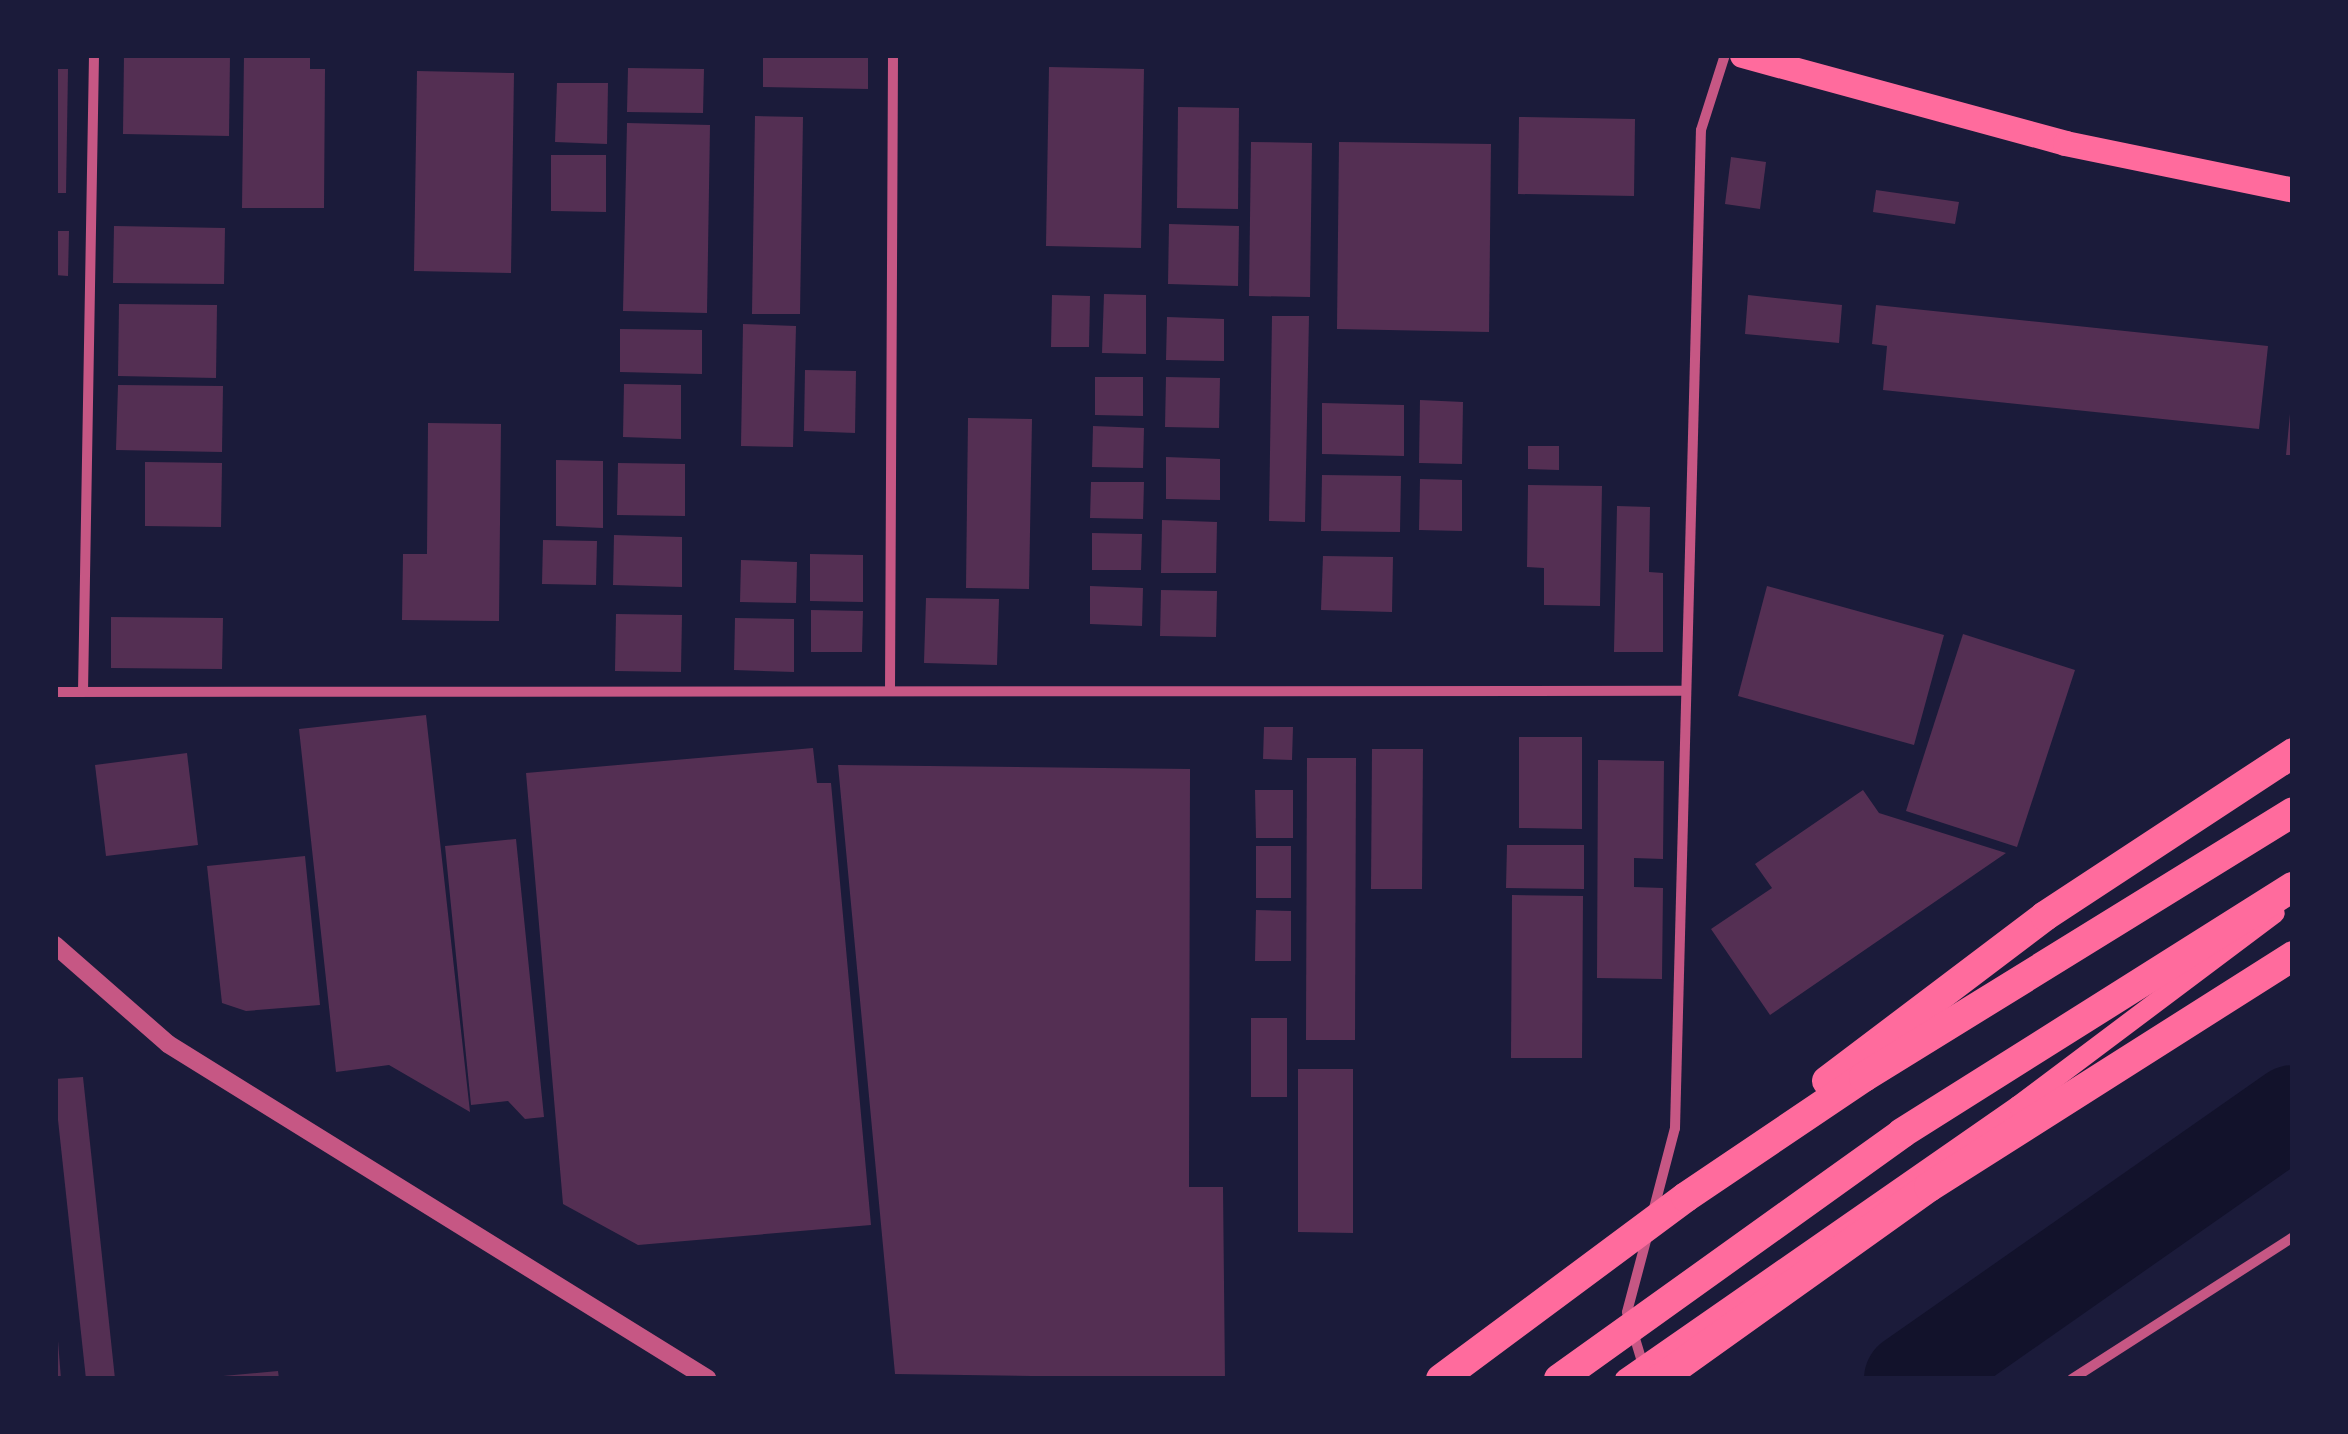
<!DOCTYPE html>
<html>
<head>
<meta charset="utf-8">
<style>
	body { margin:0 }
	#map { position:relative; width:2348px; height:1434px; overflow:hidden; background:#1b1b3a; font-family:Montserrat,sans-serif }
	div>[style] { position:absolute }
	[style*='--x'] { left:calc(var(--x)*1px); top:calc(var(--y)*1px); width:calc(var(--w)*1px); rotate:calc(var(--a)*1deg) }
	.river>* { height:92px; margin:-46px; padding:0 46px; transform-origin:46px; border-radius:46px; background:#12122b }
	.building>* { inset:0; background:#542f53 }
	.minor>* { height:10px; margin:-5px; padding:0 5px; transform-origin:5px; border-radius:5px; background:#c65784 }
	.tertiary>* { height:18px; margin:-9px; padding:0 9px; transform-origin:9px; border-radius:9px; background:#c65784 }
	.secondary>* { height:20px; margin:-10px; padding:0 10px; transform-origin:10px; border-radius:10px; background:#ff6b9d }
	.primary>* { height:25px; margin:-12.5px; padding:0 12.5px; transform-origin:12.5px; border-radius:12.5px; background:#ff6b9d }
	.motorway>* { height:30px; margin:-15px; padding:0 15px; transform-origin:15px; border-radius:15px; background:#ff6b9d }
	span { translate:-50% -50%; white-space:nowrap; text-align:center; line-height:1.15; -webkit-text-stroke:8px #1b1b3a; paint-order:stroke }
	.frame { position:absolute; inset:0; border:58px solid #1b1b3a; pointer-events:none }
</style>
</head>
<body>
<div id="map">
	<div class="river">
		<i style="--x:1910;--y:1379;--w:467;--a:-35"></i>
	</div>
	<div class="building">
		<i style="clip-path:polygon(124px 55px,230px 55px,229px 136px,123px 134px)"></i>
		<i style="clip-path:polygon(244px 55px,310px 55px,310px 69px,325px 69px,324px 208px,242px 208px)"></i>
		<i style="clip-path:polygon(763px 55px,868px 55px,868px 89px,763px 87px)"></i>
		<i style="clip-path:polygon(1049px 67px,1144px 69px,1141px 248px,1046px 246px)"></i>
		<i style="clip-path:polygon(628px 68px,704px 69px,703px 113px,627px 112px)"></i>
		<i style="clip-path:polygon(55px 69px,68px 69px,66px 193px,55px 193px)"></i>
		<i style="clip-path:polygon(417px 71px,514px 73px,511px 273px,414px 271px)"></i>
		<i style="clip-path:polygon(557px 83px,608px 83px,607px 144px,555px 142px)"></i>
		<i style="clip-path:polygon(1178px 107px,1239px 108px,1238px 209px,1177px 208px)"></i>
		<i style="clip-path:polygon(755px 116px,803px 117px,800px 314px,752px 314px)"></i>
		<i style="clip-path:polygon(1519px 117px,1635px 119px,1634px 196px,1518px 194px)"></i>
		<i style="clip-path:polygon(627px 123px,710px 125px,707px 313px,623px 311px)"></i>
		<i style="clip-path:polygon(1251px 142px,1312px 143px,1310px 297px,1249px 296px)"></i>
		<i style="clip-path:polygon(1339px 142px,1491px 144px,1489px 332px,1337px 329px)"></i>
		<i style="clip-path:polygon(551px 155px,606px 155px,606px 212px,551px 211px)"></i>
		<i style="clip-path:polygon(1731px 157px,1766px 162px,1760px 209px,1725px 204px)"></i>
		<i style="clip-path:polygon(1876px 190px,1959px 202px,1955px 224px,1873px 212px)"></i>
		<i style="clip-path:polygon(1169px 224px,1239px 226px,1238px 286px,1168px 284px)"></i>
		<i style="clip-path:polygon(114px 226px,225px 228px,224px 284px,113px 283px)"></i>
		<i style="clip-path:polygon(55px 231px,69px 231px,68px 276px,55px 275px)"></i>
		<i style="clip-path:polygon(1104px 294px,1146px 295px,1146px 354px,1102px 353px)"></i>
		<i style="clip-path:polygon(1052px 295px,1090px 296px,1089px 347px,1051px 347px)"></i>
		<i style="clip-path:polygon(1748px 295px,1842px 305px,1839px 343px,1745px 334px)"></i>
		<i style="clip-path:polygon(119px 304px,217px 305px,216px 378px,118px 376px)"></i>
		<i style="clip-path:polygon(1876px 305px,2268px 346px,2259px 429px,1883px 390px,1887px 346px,1872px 344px)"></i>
		<i style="clip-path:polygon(1272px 316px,1309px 316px,1305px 522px,1269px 521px)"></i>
		<i style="clip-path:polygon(1167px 317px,1224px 319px,1224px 361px,1166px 360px)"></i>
		<i style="clip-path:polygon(743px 324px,796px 326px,793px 447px,741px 446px)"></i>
		<i style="clip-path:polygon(620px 329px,702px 330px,702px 374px,620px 372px)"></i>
		<i style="clip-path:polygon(805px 370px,856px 371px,855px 433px,804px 431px)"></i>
		<i style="clip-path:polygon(1095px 377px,1143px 377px,1143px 416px,1095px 415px)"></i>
		<i style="clip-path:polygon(1166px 377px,1220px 378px,1219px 428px,1165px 427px)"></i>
		<i style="clip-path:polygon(624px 384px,681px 385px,681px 439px,623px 437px)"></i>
		<i style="clip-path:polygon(118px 385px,223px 386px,222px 452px,116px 450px)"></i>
		<i style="clip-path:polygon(1420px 400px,1463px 402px,1462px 464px,1419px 463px)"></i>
		<i style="clip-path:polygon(1322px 403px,1404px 405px,1404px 456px,1322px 454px)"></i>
		<i style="clip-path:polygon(2290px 414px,2293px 414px,2293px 455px,2286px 455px)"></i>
		<i style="clip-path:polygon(968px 418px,1032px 419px,1029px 589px,966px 588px)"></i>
		<i style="clip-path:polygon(428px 423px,501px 424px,499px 621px,402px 620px,403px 554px,427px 554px)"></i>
		<i style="clip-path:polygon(1093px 426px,1144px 428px,1143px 468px,1092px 467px)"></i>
		<i style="clip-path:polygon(1528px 446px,1559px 446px,1559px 470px,1528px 469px)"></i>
		<i style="clip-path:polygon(1166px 457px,1220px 459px,1220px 500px,1166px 499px)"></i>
		<i style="clip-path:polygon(556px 460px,603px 461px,603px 528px,556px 526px)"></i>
		<i style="clip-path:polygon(145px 462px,222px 463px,221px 527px,145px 526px)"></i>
		<i style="clip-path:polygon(618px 463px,685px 464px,685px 516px,617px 515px)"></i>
		<i style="clip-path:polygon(1322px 475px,1401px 476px,1400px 532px,1321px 531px)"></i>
		<i style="clip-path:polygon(1420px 479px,1462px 480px,1462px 531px,1419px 530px)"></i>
		<i style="clip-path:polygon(1091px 482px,1144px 482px,1143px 519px,1090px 518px)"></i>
		<i style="clip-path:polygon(1528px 485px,1602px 486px,1600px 606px,1544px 605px,1544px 568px,1527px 567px)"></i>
		<i style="clip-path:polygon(1617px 506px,1650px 507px,1649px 572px,1663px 573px,1663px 652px,1614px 652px)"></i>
		<i style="clip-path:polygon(1162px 520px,1217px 522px,1216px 573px,1161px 573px)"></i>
		<i style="clip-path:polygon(1092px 533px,1142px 534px,1141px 570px,1092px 570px)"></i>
		<i style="clip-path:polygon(614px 535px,682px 537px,682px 587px,613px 585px)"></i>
		<i style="clip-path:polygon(543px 540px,597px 541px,596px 585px,542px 584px)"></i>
		<i style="clip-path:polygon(810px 554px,863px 555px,863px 602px,810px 601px)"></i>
		<i style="clip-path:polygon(1323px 556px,1393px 557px,1392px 612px,1321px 610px)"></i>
		<i style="clip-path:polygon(741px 560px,797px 562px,796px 603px,740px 602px)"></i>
		<i style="clip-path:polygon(1090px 586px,1143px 588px,1142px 626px,1090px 624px)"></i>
		<i style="clip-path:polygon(1767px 586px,1944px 635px,1914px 745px,1738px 696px)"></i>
		<i style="clip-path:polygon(1161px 590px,1217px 591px,1216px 637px,1160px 636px)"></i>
		<i style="clip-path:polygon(926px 598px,999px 599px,997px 665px,924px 663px)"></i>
		<i style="clip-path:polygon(811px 610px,863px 611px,862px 652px,811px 652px)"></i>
		<i style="clip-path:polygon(616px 614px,682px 615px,681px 672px,615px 671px)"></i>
		<i style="clip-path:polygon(111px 617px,223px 618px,222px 669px,111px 668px)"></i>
		<i style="clip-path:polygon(735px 618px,794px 619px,794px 672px,734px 670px)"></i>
		<i style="clip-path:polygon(1963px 634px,2075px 670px,2017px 847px,1906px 811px)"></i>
		<i style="clip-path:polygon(426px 715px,470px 1112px,389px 1065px,336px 1072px,299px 729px)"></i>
		<i style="clip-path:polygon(1264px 727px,1293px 727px,1292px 760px,1263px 759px)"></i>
		<i style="clip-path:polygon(1519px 737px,1582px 737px,1582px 829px,1519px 828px)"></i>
		<i style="clip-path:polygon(813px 748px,817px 783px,831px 783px,871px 1225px,638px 1245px,563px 1204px,526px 773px)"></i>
		<i style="clip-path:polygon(1372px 749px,1423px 749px,1422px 889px,1371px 889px)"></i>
		<i style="clip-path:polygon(187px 753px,198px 845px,106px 856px,95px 765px)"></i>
		<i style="clip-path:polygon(1307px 758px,1356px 758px,1355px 1040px,1306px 1040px)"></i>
		<i style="clip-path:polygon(1598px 760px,1664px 761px,1663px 859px,1634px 858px,1634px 887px,1663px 888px,1662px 979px,1597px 978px)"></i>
		<i style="clip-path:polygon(838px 765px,1190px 769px,1189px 1187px,1223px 1187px,1225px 1379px,895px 1374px)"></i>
		<i style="clip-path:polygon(1255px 790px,1293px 790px,1293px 838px,1256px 838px)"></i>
		<i style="clip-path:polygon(1863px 790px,1879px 813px,2006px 853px,1770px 1015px,1711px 929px,1772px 888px,1755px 864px)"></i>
		<i style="clip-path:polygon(516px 839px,544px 1117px,525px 1119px,508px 1101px,471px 1105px,445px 846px)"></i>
		<i style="clip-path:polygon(1507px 845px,1584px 845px,1584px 889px,1506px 888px)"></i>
		<i style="clip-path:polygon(1256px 846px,1291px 846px,1291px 898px,1256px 898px)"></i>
		<i style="clip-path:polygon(305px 856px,320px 1005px,246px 1011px,222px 1003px,207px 866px)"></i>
		<i style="clip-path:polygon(1512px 895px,1583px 896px,1582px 1058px,1511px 1058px)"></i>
		<i style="clip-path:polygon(1256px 910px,1291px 911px,1291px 961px,1255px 961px)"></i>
		<i style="clip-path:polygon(1251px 1018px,1287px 1018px,1287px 1097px,1251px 1097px)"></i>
		<i style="clip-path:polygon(1298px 1069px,1353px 1069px,1353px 1233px,1298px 1232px)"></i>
		<i style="clip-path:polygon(83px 1077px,115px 1379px,86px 1379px,55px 1092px,55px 1079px)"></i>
		<i style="clip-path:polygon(55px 1341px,58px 1341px,61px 1379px,55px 1379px)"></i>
		<i style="clip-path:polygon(278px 1371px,279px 1379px,223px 1379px,223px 1376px)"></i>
	</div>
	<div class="minor">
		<i style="--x:890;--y:691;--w:636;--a:-89.73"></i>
		<i style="--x:55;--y:692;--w:1631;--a:-0.04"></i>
		<i style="--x:83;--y:692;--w:637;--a:-89.01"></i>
		<i style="--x:1653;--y:1212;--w:87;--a:-75.3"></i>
		<i style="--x:1675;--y:1128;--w:998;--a:-88.51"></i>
		<i style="--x:1701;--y:130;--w:79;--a:-72.3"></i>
		<i style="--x:1643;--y:1365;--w:55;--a:-106.8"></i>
		<i style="--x:1627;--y:1312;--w:82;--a:-75.1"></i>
		<i style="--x:2072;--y:1379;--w:263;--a:-32.7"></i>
	</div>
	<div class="tertiary">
		<i style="--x:55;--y:945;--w:150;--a:41.2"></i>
		<i style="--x:168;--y:1044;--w:635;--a:31.81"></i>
	</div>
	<div class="secondary">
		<i style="--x:1625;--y:1379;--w:479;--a:-34.8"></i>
		<i style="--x:2018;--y:1106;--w:321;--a:-36.9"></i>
	</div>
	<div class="primary">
		<i style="--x:1742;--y:55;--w:335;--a:15.2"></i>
		<i style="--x:2065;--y:143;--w:233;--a:11.6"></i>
	</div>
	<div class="motorway">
		<i style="--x:1827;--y:1081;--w:273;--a:-37.1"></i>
		<i style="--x:2045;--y:916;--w:297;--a:-33.3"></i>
		<i style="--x:1441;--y:1379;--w:305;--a:-36.6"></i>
		<i style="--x:1686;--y:1197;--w:215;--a:-34"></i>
		<i style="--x:1864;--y:1077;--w:504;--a:-31.7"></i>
		<i style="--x:1559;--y:1379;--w:422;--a:-35.6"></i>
		<i style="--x:1902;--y:1133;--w:462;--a:-32.2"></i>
		<i style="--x:1660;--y:1379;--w:330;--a:-35.5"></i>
		<i style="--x:1929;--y:1187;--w:431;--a:-32.4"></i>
	</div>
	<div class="frame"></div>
</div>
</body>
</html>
